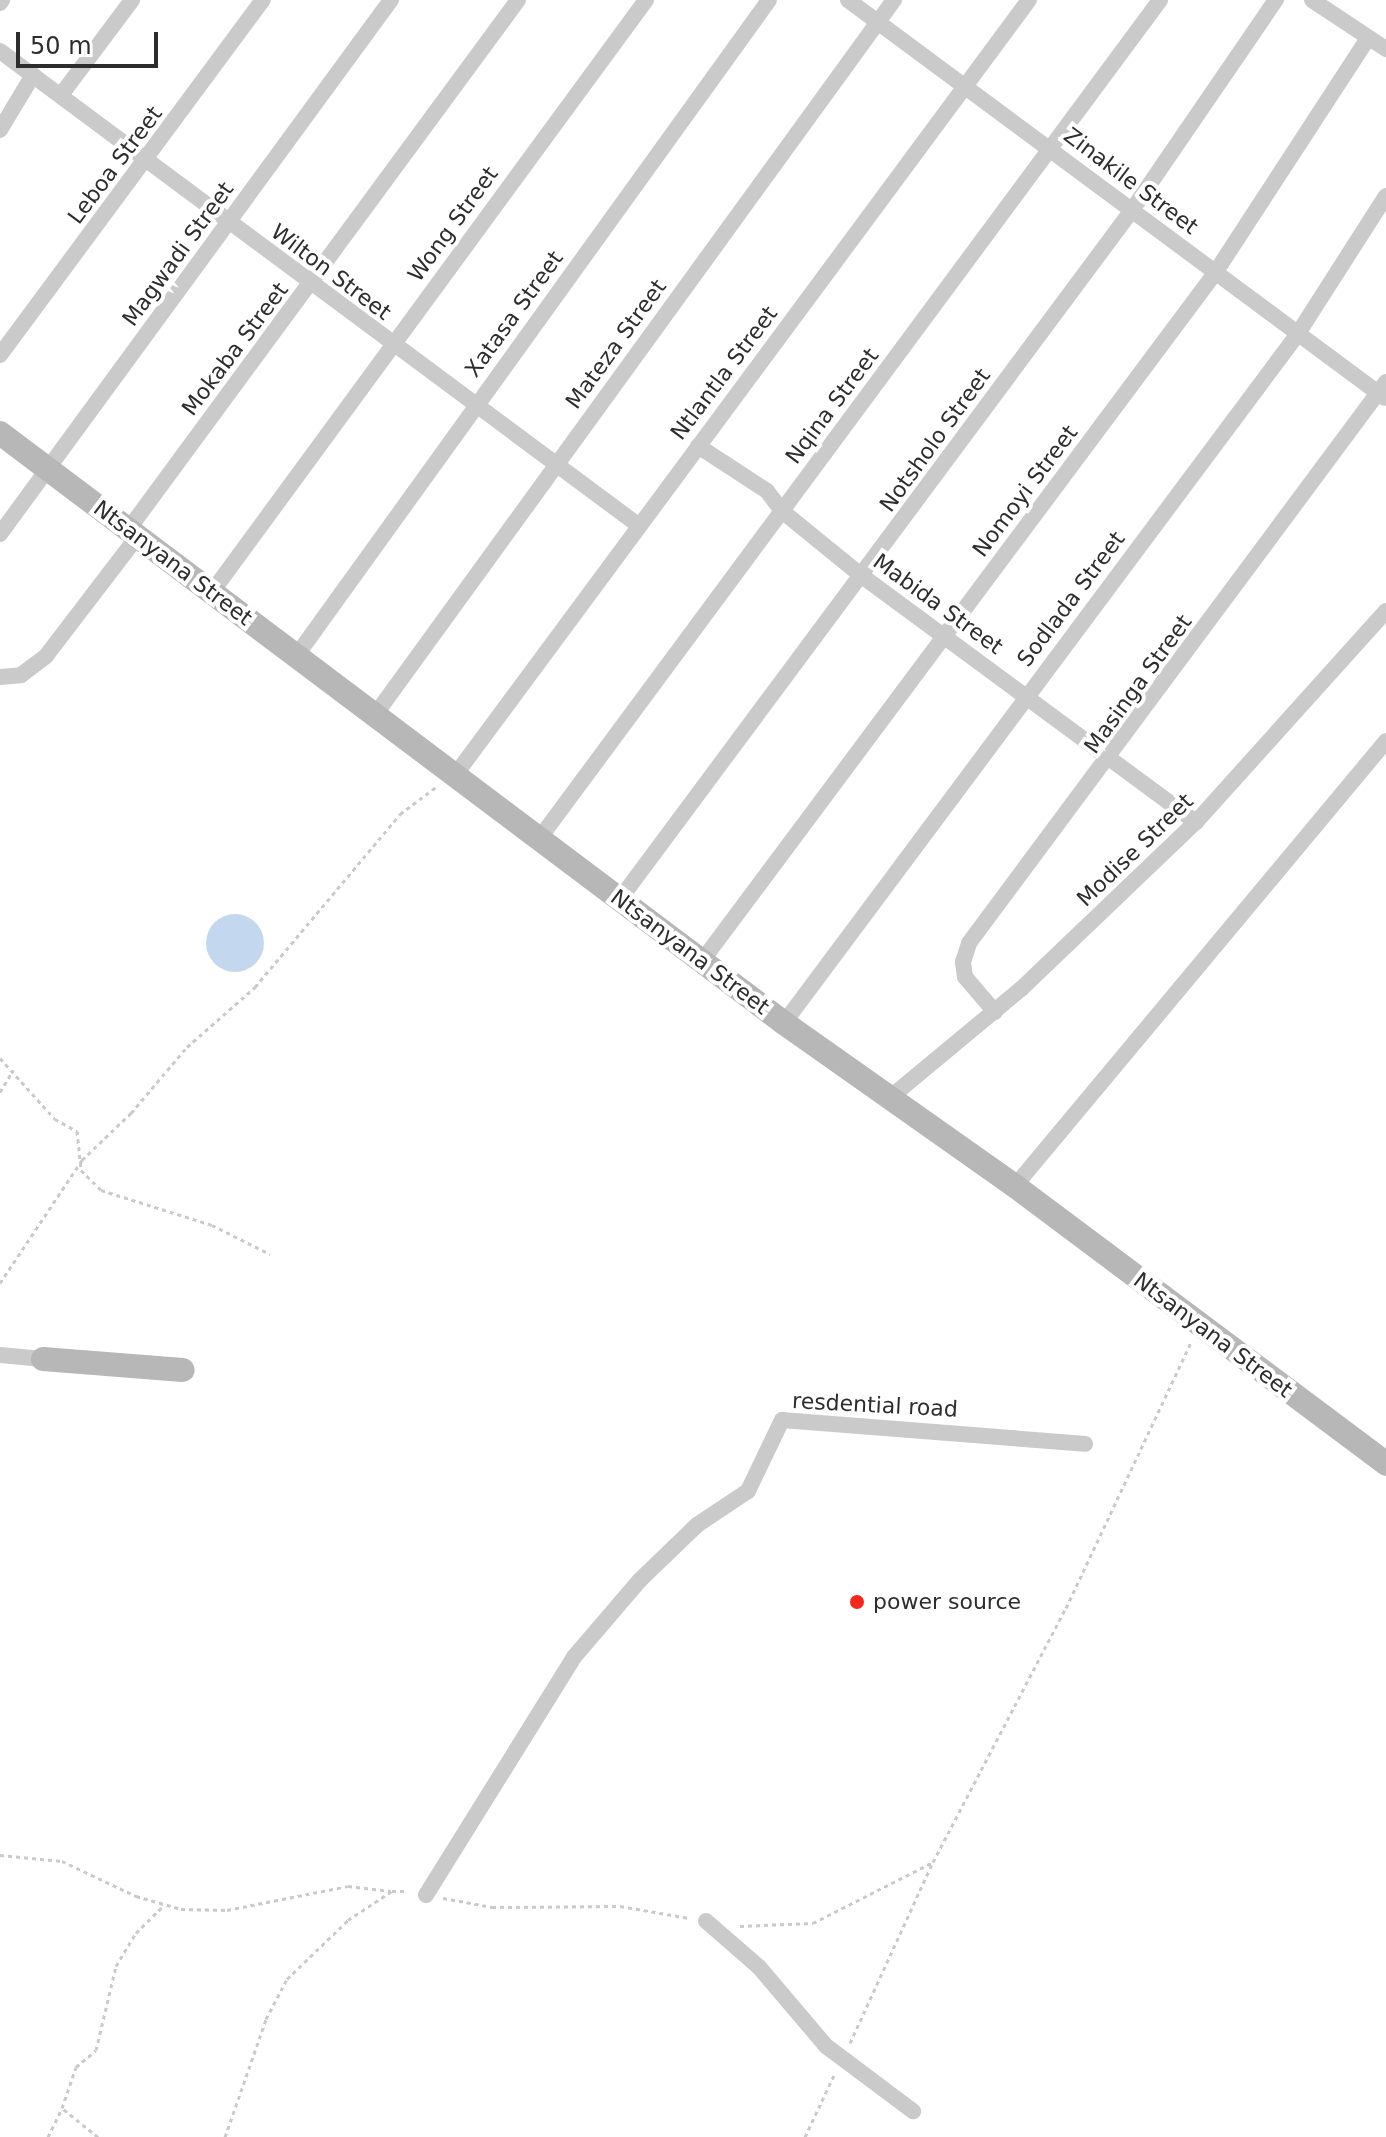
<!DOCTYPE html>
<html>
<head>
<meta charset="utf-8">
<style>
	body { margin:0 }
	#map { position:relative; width:1386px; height:2137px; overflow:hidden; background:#fff; font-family:"DejaVu Sans",sans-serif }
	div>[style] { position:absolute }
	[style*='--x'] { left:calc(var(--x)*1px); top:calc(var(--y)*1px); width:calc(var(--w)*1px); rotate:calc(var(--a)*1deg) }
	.water>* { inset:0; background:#c3d8ee }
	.round { border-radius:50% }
	.path>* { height:3px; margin-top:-1.5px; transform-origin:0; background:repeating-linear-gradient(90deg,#cacaca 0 4px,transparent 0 8px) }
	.street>* { height:16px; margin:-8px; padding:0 8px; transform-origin:8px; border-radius:8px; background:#cacaca }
	.secondary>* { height:24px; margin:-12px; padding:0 12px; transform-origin:12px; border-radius:12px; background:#b7b7b7 }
	.dots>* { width:22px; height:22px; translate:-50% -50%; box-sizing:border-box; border:4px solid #fff; border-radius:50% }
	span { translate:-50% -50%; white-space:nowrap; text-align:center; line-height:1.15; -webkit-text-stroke:8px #fff; paint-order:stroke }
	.street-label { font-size:22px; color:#2d2d2d }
	.poi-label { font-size:22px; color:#2d2d2d }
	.left { translate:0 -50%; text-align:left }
	.scale { position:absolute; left:16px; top:32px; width:142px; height:36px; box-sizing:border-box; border:4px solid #2d2d2d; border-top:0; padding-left:10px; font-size:24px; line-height:28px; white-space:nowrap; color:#2d2d2d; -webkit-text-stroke:6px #fff; paint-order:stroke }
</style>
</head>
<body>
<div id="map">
	<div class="water">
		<i class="round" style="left:206px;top:914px;width:58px;height:58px"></i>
	</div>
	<div class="path">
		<i style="--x:0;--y:1058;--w:82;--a:48"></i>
		<i style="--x:55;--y:1119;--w:25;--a:29"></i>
		<i style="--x:77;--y:1131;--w:39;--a:84"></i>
		<i style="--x:81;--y:1170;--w:28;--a:45"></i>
		<i style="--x:101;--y:1190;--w:116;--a:17.5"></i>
		<i style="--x:212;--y:1225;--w:65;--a:26.6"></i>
		<i style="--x:0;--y:1092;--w:26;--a:-59"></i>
		<i style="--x:0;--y:1283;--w:148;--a:-56.3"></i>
		<i style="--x:82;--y:1160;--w:68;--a:-43.8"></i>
		<i style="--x:131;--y:1113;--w:87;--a:-49.7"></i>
		<i style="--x:187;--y:1047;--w:91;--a:-41.4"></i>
		<i style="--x:255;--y:987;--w:226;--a:-50"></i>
		<i style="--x:400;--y:814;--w:45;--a:-36.9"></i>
		<i style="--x:0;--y:1855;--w:62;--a:5.5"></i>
		<i style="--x:62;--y:1861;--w:82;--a:25.3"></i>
		<i style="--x:136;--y:1896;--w:47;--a:16.1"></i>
		<i style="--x:181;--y:1909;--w:46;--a:1.2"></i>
		<i style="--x:227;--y:1910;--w:123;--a:-11.2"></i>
		<i style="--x:348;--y:1886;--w:43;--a:6.6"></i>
		<i style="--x:443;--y:1898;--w:50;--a:10.4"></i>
		<i style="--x:492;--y:1907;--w:128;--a:-0.4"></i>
		<i style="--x:620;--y:1906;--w:70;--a:9.9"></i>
		<i style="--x:740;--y:1926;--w:73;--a:-2.4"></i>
		<i style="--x:813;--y:1923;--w:135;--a:-26.9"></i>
		<i style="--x:850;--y:2043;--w:199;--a:-65.4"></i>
		<i style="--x:933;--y:1862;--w:287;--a:-62.4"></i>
		<i style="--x:1066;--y:1608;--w:294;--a:-64.8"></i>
		<i style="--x:48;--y:2137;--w:32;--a:-64"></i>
		<i style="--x:98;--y:2137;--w:46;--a:-141.1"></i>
		<i style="--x:62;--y:2108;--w:43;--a:-71.1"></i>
		<i style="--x:76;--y:2067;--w:26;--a:-40"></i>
		<i style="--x:96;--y:2050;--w:86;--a:-76.6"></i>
		<i style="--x:116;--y:1966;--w:39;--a:-59"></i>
		<i style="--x:136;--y:1933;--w:38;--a:-45"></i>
		<i style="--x:225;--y:2137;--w:125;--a:-70.8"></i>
		<i style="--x:266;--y:2019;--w:45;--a:-62.3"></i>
		<i style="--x:287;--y:1979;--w:85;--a:-44"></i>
		<i style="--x:348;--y:1920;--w:53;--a:-33.4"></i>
		<i style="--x:392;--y:1891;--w:16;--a:0"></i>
		<i style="--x:805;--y:2137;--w:68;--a:-64.9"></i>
	</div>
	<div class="street">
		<i style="--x:848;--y:0;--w:668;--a:36.54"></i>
		<i style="--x:1312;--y:0;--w:89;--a:33.5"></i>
		<i style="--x:0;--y:3;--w:4;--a:-56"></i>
		<i style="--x:0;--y:51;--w:795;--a:36.61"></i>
		<i style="--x:61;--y:95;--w:119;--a:-53.2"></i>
		<i style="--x:0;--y:130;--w:64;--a:-59"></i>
		<i style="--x:0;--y:355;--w:442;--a:-53.5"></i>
		<i style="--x:698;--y:446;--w:82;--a:33.1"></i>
		<i style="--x:767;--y:491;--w:25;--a:53"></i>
		<i style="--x:782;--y:511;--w:103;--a:39.1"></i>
		<i style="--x:862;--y:576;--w:415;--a:36.4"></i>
		<i style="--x:128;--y:530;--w:658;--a:-53.65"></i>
		<i style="--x:0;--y:534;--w:662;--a:-53.79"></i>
		<i style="--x:212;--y:592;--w:734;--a:-53.75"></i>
		<i style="--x:297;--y:655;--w:807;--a:-54.22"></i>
		<i style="--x:0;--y:677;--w:21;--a:-5"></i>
		<i style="--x:21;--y:675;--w:31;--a:-37"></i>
		<i style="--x:46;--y:656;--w:150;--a:-52.6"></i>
		<i style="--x:375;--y:715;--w:884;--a:-54.03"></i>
		<i style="--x:456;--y:774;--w:963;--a:-53.49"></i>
		<i style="--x:539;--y:839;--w:1044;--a:-53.49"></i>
		<i style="--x:620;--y:899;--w:858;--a:-53.38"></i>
		<i style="--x:1132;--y:210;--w:255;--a:-55.6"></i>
		<i style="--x:702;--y:961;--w:858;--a:-53.29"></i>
		<i style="--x:1215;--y:273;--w:280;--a:-56.9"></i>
		<i style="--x:995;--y:1012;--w:46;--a:-130.6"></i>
		<i style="--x:965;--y:977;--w:15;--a:-98"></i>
		<i style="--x:963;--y:962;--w:20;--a:-72"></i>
		<i style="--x:969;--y:943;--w:699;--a:-53.38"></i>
		<i style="--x:784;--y:1023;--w:858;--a:-53.29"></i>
		<i style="--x:1297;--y:335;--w:165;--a:-57.4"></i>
		<i style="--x:892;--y:1096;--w:168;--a:-39.7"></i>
		<i style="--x:1021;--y:989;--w:242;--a:-43.7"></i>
		<i style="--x:1196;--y:822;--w:284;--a:-48"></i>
		<i style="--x:1015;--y:1186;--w:579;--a:-50.18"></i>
		<i style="--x:0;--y:1355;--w:43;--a:5.3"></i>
		<i style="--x:426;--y:1895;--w:280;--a:-58.1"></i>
		<i style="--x:574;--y:1657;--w:101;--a:-49.4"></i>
		<i style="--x:640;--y:1580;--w:79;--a:-44"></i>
		<i style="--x:697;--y:1525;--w:61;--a:-33.7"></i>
		<i style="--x:748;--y:1491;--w:79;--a:-64.4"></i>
		<i style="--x:782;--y:1420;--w:304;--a:4.5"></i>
		<i style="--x:706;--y:1921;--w:70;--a:41"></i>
		<i style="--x:759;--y:1967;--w:104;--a:49.7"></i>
		<i style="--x:826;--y:2046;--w:109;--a:36.8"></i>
	</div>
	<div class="secondary">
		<i style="--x:0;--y:433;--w:981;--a:36.96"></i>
		<i style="--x:784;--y:1023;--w:283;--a:35.2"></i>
		<i style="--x:1015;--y:1186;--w:464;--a:36.8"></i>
		<i style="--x:43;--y:1359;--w:140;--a:4.5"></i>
	</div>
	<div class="dots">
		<i style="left:857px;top:1602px;background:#f6261d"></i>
	</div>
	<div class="street-label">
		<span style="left:115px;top:165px;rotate:-53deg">Leboa Street</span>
		<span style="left:1131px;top:181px;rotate:37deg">Zinakile Street</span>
		<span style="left:453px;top:224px;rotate:-54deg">Wong Street</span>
		<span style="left:178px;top:254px;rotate:-54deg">Magwadi Street</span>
		<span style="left:331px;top:272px;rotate:37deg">Wilton Street</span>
		<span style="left:514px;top:314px;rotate:-54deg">Xatasa Street</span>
		<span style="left:616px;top:344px;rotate:-54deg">Mateza Street</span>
		<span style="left:235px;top:349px;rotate:-53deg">Mokaba Street</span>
		<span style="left:724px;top:373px;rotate:-53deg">Ntlantla Street</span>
		<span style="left:832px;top:406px;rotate:-53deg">Nqina Street</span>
		<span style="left:935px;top:440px;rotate:-54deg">Notsholo Street</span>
		<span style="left:1025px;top:491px;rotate:-53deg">Nomoyi Street</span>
		<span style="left:173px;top:563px;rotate:37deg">Ntsanyana Street</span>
		<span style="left:1071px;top:599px;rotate:-53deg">Sodlada Street</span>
		<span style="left:938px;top:604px;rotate:36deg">Mabida Street</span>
		<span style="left:1138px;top:684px;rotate:-54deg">Masinga Street</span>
		<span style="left:1135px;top:850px;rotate:-44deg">Modise Street</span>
		<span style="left:690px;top:952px;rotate:37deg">Ntsanyana Street</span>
		<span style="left:1213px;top:1335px;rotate:37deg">Ntsanyana Street</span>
		<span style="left:875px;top:1405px;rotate:3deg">resdential road</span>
	</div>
	<div class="poi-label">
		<span class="left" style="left:873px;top:1602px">power source</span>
	</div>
	<div class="scale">50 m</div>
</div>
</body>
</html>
